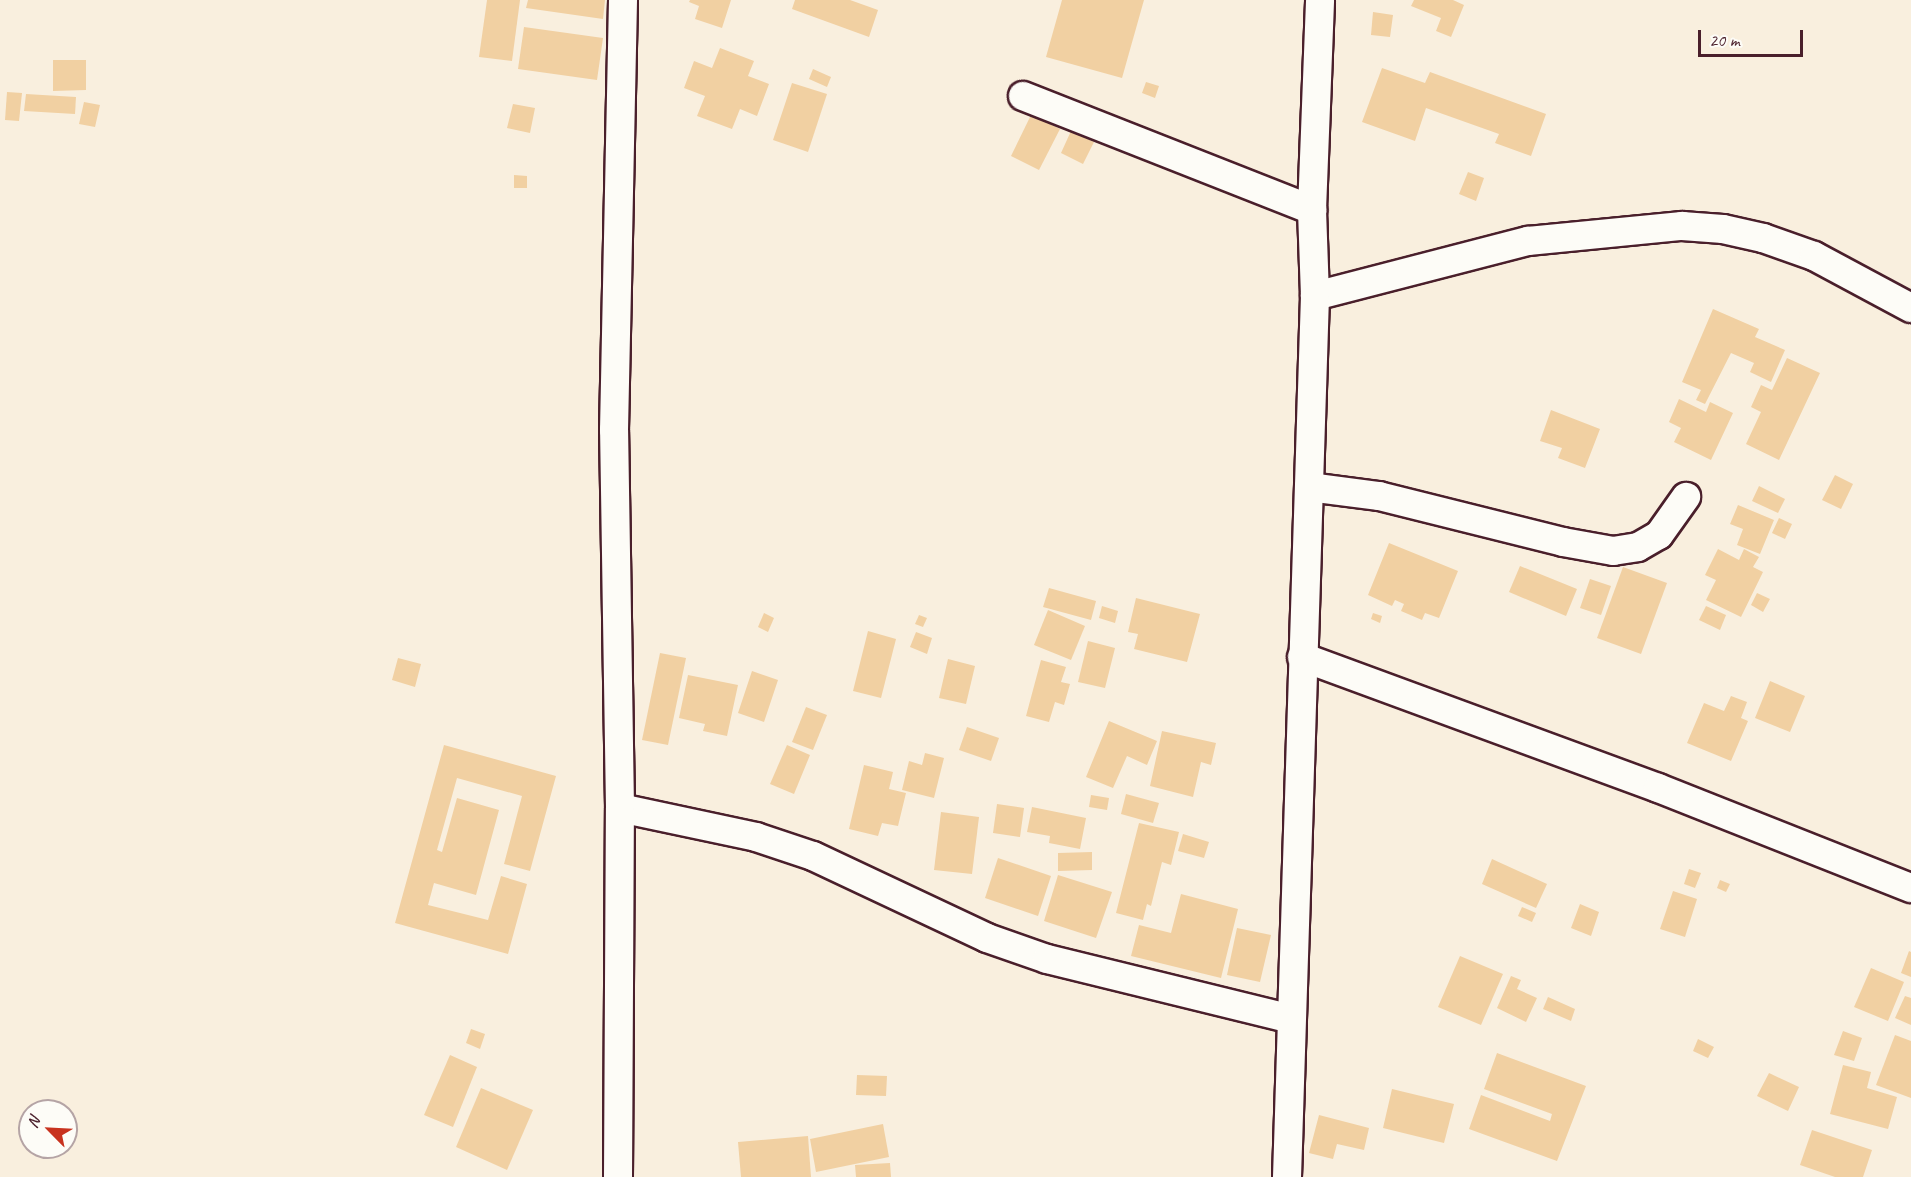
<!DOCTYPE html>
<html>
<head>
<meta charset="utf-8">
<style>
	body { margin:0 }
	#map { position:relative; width:1911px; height:1177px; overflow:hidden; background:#f9efde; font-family:Caveat,sans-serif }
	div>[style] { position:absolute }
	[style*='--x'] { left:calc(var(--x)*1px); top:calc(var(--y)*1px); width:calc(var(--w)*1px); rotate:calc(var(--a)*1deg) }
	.building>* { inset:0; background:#f1d0a2 }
	.roads { filter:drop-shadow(2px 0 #4a1f2b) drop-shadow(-2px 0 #4a1f2b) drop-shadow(0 2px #4a1f2b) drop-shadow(0 -2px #4a1f2b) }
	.street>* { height:28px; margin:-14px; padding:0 14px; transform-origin:14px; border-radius:14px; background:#fdfcf7 }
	span { translate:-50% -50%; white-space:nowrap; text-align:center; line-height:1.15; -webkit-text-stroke:4.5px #fdfcf7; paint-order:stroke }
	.north { position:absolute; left:18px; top:1099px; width:60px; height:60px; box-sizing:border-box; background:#fdfcf7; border:2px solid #b5a4a5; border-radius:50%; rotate:294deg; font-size:16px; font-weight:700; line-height:24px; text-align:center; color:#4a1f2b }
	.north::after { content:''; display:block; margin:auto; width:21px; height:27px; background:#c8321e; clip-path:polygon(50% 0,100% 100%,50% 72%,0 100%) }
	.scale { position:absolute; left:1698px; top:30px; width:105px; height:27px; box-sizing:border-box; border:3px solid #4a1f2b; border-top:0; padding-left:8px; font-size:18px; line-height:21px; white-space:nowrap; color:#4a1f2b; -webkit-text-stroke:4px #fdfcf7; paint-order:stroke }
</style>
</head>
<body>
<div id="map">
	<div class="building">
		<i style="clip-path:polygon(487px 0,520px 0,512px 61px,479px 57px)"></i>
		<i style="clip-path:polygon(528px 0,605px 0,603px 19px,526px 8px)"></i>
		<i style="clip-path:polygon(690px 0,731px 0,722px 28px,695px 19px,699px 6px,689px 2px)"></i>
		<i style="clip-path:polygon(795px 0,850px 0,878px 10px,869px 37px,792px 9px)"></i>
		<i style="clip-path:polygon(1062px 0,1144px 0,1122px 78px,1046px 57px)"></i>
		<i style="clip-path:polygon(1414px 0,1453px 0,1464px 5px,1451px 37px,1436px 31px,1441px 18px,1411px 6px)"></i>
		<i style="clip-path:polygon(1373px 12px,1393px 15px,1390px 37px,1371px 35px)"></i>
		<i style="clip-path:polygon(524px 27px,603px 38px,597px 80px,518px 69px)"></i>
		<i style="clip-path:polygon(720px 48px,754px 61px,748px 76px,769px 84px,757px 116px,740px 109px,732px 129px,697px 116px,705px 96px,684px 88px,694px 61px,712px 68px)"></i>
		<i style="clip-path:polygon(53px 60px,86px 60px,86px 90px,53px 91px)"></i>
		<i style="clip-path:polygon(1382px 68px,1425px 83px,1430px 72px,1546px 114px,1531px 156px,1495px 143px,1499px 134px,1426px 108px,1415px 141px,1362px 122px)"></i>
		<i style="clip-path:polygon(813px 69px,831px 77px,827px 87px,809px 79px)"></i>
		<i style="clip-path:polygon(1146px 82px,1159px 86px,1155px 98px,1142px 93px)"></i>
		<i style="clip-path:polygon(792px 83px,827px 94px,808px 152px,773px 140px)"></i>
		<i style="clip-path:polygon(7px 92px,22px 93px,19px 121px,5px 120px)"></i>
		<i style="clip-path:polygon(26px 94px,76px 97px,75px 114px,24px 111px)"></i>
		<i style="clip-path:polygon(84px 102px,100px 105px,95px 127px,79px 124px)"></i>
		<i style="clip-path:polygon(513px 104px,535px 108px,530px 133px,507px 128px)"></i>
		<i style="clip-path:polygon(1031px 115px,1060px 129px,1039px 170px,1011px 156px)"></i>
		<i style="clip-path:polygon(1071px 131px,1094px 142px,1083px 164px,1061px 153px)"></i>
		<i style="clip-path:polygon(1468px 172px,1484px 178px,1476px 201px,1459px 194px)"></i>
		<i style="clip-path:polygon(514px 175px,527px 176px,527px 188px,514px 188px)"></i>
		<i style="clip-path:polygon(1713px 309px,1759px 329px,1755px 337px,1785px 350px,1771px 382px,1750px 372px,1754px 363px,1731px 353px,1705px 404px,1696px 400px,1701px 390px,1682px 382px)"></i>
		<i style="clip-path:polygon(1787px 358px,1820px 373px,1779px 460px,1746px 444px,1761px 412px,1751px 407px,1761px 385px,1772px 390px)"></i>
		<i style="clip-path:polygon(1679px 399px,1706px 412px,1710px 402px,1733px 413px,1711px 460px,1674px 442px,1681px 428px,1669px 422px)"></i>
		<i style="clip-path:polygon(1551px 410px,1600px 429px,1585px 468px,1558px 458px,1562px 448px,1540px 441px)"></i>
		<i style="clip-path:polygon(1835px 475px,1853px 484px,1841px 509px,1822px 500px)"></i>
		<i style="clip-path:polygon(1759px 486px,1785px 499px,1778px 513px,1752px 501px)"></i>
		<i style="clip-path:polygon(1738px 505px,1774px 520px,1760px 554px,1737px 545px,1743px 529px,1730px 524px)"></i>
		<i style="clip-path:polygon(1779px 518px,1792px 524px,1785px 539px,1772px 533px)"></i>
		<i style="clip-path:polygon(1389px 543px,1458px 571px,1439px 618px,1425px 613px,1422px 620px,1401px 611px,1404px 604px,1395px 600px,1392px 606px,1368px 595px)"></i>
		<i style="clip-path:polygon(1718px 549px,1739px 560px,1744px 549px,1759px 557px,1753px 567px,1763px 572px,1741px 617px,1706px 600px,1716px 580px,1705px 575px)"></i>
		<i style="clip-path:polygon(1520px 566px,1577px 589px,1566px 616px,1509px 592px)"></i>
		<i style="clip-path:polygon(1623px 567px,1667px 583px,1641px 654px,1597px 638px)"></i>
		<i style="clip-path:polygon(1590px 579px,1611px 586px,1601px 615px,1580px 608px)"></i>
		<i style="clip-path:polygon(1049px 588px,1096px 601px,1091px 620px,1043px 607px)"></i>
		<i style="clip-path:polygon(1757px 593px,1770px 599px,1763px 612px,1751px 605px)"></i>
		<i style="clip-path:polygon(1136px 598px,1200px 614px,1187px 662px,1134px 649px,1138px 634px,1128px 632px)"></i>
		<i style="clip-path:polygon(1102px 606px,1118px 611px,1115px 623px,1099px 618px)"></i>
		<i style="clip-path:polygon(1706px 606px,1726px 615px,1720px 630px,1699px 620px)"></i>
		<i style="clip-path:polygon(1048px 610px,1085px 626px,1071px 660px,1034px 645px)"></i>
		<i style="clip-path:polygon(764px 613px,774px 618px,768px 632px,758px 627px)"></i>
		<i style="clip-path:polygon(1373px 613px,1382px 616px,1380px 623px,1371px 619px)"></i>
		<i style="clip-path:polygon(919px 615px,927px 618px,923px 627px,915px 624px)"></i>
		<i style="clip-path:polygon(868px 631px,896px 639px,881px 698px,853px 691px)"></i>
		<i style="clip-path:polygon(916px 632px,932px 638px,927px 654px,910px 647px)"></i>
		<i style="clip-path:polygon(1088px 641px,1115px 648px,1105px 688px,1078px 682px)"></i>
		<i style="clip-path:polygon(660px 653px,686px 658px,668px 745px,642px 740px)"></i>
		<i style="clip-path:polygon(398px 658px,421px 664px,415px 687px,392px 680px)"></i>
		<i style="clip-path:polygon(948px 659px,975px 666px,966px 704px,939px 698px)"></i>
		<i style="clip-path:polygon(1041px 660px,1066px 667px,1061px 682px,1070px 684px,1064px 705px,1055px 702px,1049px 722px,1026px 716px)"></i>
		<i style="clip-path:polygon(752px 671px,778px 680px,764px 722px,738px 713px)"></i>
		<i style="clip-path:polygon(688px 675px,738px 685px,727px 736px,703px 731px,705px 724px,679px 718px)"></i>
		<i style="clip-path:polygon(1770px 681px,1805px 696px,1790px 732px,1755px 718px)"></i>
		<i style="clip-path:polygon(1731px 696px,1747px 702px,1741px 718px,1748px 721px,1731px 761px,1687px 743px,1704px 703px,1724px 711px)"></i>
		<i style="clip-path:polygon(806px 707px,827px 715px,813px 750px,792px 742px)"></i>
		<i style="clip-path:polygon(1109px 721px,1157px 741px,1147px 765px,1127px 756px,1113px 788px,1086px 777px)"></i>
		<i style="clip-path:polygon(967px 727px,999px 738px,991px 761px,959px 750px)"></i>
		<i style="clip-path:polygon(1162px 731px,1216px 743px,1211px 765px,1201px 762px,1193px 797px,1150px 786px)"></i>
		<i style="clip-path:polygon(444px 745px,556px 776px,530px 871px,504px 864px,522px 796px,457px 778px,437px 850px,442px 852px,457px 798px,499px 810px,476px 895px,434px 883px,428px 905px,488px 920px,501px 876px,527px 884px,508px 954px,395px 923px)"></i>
		<i style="clip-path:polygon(787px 745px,810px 755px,794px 794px,770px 784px)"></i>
		<i style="clip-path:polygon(925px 753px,944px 758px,934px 798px,902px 790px,909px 761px,922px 765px)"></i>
		<i style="clip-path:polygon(864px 765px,893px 772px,889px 789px,906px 793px,898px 826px,882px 823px,878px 836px,849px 829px)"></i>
		<i style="clip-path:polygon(1126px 794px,1159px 803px,1153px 823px,1121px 814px)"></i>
		<i style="clip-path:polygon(1091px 795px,1109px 798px,1107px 810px,1089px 807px)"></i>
		<i style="clip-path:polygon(997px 804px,1024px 808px,1020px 837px,993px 833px)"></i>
		<i style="clip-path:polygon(1032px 807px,1086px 818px,1080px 849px,1049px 843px,1050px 836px,1027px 832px)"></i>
		<i style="clip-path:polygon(941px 812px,979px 817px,972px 874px,934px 870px)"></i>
		<i style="clip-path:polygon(1139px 823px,1179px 832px,1171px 865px,1162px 862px,1151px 906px,1147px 904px,1143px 920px,1116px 913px)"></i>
		<i style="clip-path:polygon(1183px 834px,1209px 842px,1204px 858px,1178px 851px)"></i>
		<i style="clip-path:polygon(1092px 852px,1092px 870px,1058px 871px,1058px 853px)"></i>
		<i style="clip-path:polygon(998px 858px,1051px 876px,1038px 916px,985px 898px)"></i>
		<i style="clip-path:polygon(1492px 859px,1547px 884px,1536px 908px,1482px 884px)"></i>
		<i style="clip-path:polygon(1689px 869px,1701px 873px,1695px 888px,1684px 884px)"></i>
		<i style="clip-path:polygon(1058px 875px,1112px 892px,1096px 938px,1044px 921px)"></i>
		<i style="clip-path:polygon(1720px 880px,1730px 884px,1726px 892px,1717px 888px)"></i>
		<i style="clip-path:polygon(1673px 891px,1697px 899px,1685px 937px,1660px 929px)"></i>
		<i style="clip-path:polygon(1181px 894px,1238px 909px,1221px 978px,1131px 956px,1139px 925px,1171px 933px)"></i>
		<i style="clip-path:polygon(1580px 904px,1599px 912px,1591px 936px,1571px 928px)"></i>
		<i style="clip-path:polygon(1522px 907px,1536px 913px,1532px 922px,1518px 916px)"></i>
		<i style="clip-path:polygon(1237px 928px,1271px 935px,1260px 982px,1227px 975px)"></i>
		<i style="clip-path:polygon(1909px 951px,1911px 952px,1911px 977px,1901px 973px)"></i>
		<i style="clip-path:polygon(1460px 956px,1503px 974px,1481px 1025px,1438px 1007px)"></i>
		<i style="clip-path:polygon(1871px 968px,1904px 982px,1888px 1021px,1854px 1007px)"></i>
		<i style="clip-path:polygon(1511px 976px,1521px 980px,1517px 989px,1537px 998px,1526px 1022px,1497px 1008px)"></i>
		<i style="clip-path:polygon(1905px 996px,1911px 998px,1911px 1025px,1895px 1018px)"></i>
		<i style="clip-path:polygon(1548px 997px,1575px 1009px,1571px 1021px,1543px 1009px)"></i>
		<i style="clip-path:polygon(471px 1029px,485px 1034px,480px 1049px,466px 1043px)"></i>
		<i style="clip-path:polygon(1843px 1031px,1862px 1038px,1854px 1061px,1834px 1055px)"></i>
		<i style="clip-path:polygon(1895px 1035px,1911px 1041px,1911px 1098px,1876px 1085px)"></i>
		<i style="clip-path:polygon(1698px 1039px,1714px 1047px,1708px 1058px,1693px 1051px)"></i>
		<i style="clip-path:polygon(1497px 1053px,1586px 1086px,1557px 1161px,1469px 1129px,1481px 1095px,1550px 1121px,1552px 1114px,1484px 1089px)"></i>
		<i style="clip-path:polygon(450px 1055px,477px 1067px,453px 1127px,424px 1115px)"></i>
		<i style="clip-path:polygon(1843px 1065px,1871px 1072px,1867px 1088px,1897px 1097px,1888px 1129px,1830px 1114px)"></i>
		<i style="clip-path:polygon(1769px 1073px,1799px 1087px,1788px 1111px,1757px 1096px)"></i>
		<i style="clip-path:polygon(857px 1075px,887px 1076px,886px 1096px,856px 1095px)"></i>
		<i style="clip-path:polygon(481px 1088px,533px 1110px,507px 1170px,456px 1147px)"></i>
		<i style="clip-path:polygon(1392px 1089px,1454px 1104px,1444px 1143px,1383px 1128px)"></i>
		<i style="clip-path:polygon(1319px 1115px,1369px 1128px,1364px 1150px,1337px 1144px,1333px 1159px,1309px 1153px)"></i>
		<i style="clip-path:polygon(883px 1124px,889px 1157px,816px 1172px,810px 1139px)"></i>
		<i style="clip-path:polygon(1812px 1130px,1872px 1150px,1863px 1177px,1835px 1177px,1800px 1165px)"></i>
		<i style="clip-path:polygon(808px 1136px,811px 1177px,741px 1177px,738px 1142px)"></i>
		<i style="clip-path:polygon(890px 1163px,891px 1177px,856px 1177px,855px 1165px)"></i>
	</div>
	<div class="roads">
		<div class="street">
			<i style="--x:1023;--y:96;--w:311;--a:21.5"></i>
			<i style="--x:1315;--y:296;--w:220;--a:-14.5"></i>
			<i style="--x:1528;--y:241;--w:155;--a:-5.6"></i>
			<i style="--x:1682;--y:226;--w:41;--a:4.2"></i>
			<i style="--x:1723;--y:229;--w:41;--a:12.7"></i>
			<i style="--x:1763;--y:238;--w:54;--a:19.4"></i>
			<i style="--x:1814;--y:256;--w:110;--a:28.2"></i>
			<i style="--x:1309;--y:487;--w:71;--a:7.3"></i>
			<i style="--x:1379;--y:496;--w:190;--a:14"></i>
			<i style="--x:1563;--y:542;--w:51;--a:10.2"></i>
			<i style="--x:1613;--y:551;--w:25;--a:-9"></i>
			<i style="--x:1638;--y:547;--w:24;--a:-30"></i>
			<i style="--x:1659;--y:535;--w:47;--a:-54.6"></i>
			<i style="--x:1302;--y:657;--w:379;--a:20.2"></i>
			<i style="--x:1658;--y:788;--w:272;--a:21.6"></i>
			<i style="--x:620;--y:808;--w:139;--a:12"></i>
			<i style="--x:756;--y:837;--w:60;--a:18.4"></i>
			<i style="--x:813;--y:856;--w:192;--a:25.2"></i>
			<i style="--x:987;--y:938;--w:64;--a:19.3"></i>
			<i style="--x:1047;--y:959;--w:251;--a:13.8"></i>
			<i style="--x:618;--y:1177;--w:369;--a:-89.7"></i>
			<i style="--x:620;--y:808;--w:378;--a:-90.9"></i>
			<i style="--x:614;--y:430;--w:430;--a:-88.8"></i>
			<i style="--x:1287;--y:1177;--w:881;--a:-88.18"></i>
			<i style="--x:1315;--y:296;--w:86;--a:-92"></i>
			<i style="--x:1312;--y:210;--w:210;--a:-87.8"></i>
		</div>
	</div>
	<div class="north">N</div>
	<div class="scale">20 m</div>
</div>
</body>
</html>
